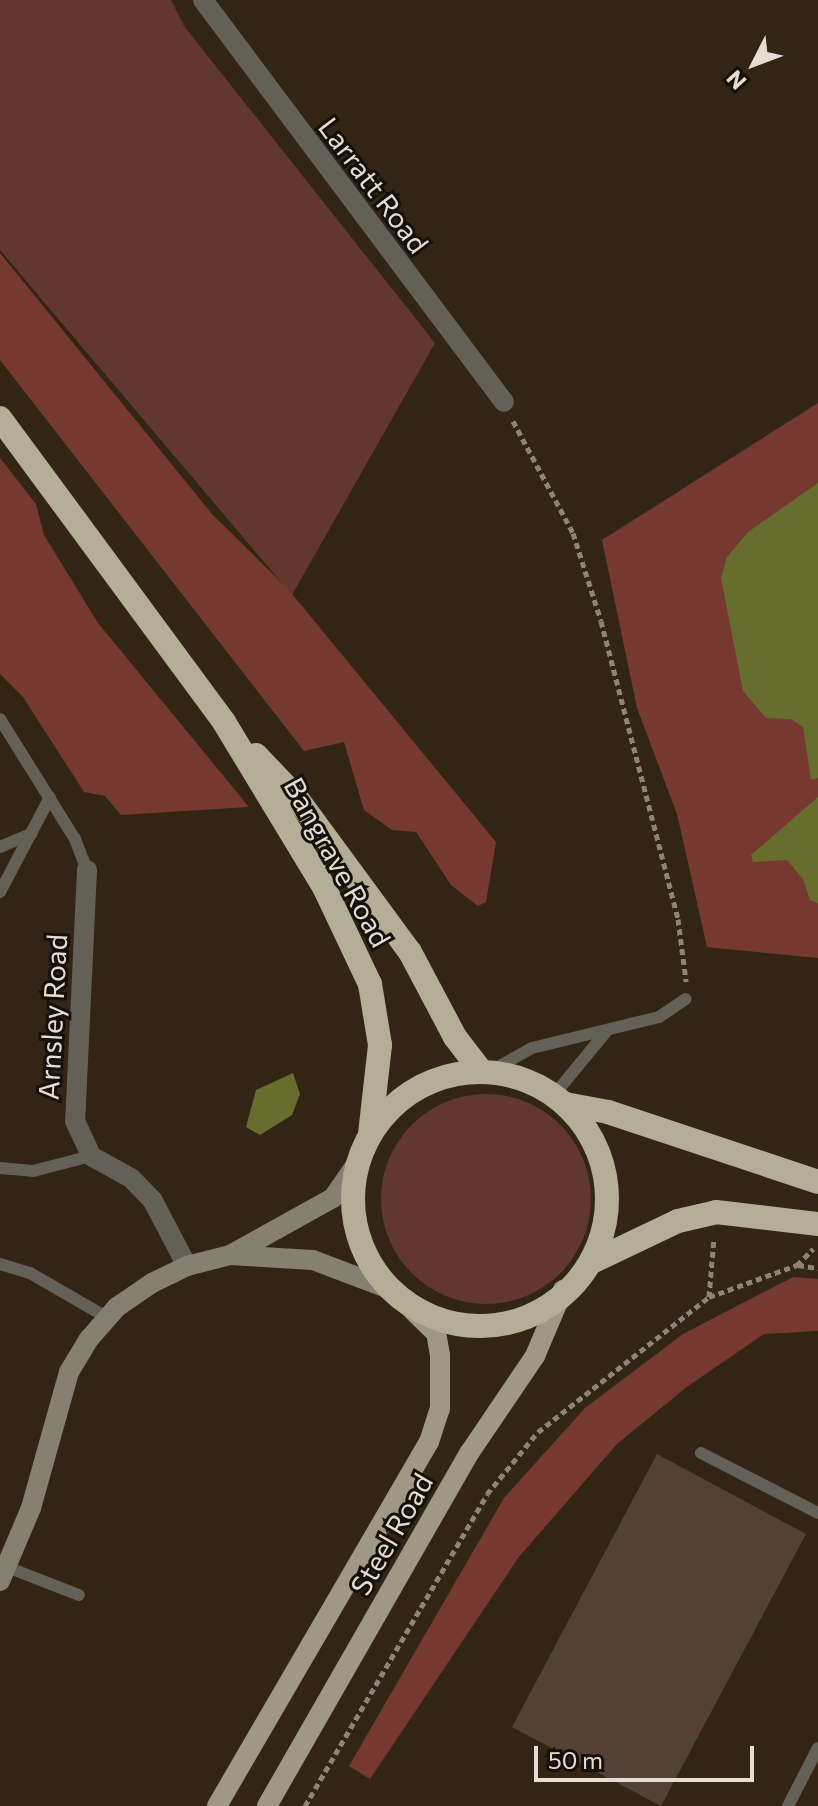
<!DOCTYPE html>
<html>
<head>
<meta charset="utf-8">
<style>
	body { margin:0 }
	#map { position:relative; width:818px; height:1806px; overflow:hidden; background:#322515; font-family:Commissioner,sans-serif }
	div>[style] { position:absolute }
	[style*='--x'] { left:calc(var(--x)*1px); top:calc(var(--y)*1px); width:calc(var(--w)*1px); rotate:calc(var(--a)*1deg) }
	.green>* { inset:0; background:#623731 }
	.round { border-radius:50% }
	.forest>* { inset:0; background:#763931 }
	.water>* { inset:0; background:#676d2d }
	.building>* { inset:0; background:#544136 }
	.path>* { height:5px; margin-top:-2.5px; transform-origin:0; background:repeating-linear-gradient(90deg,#8d8376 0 6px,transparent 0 10px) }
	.lane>* { height:12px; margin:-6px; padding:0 6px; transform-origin:6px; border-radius:6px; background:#636057 }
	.street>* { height:20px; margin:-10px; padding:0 10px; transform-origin:10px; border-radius:10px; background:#636057 }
	.secondary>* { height:20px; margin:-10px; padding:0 10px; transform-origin:10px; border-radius:10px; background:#858071 }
	.primary>* { height:20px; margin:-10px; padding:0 10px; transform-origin:10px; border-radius:10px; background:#9e9885 }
	.highway>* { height:24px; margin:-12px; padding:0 12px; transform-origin:12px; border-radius:12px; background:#b5ae97 }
	.highway>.ring { margin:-12px; padding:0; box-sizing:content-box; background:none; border:24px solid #b5ae97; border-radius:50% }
	span { translate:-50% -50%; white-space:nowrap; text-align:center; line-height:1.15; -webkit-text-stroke:6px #151009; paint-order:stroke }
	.street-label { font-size:28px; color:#e5ddd3 }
	.north { position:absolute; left:714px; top:24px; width:80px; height:80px; -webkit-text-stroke:6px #151009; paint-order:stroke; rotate:228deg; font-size:22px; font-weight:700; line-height:32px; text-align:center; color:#e5ddd3 }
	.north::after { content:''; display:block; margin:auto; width:28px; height:36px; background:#e5ddd3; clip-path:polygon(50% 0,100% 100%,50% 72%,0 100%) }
	.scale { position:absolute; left:534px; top:1746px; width:220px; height:36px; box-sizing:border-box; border:4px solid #e5ddd3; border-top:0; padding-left:10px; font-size:24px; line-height:28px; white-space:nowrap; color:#e5ddd3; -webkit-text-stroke:6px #151009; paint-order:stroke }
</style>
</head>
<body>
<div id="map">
	<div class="green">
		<i style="clip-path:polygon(0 0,171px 0,184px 26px,435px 343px,292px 595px,0 250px)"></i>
		<i class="round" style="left:381px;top:1094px;width:210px;height:210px"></i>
	</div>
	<div class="forest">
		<i style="clip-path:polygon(0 253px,212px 514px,288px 589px,496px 842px,486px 902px,478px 906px,451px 885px,416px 832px,392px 830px,364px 810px,344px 742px,304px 751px,0 360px)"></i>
		<i style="clip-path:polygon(818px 403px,818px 958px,707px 947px,677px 814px,637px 708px,602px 540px)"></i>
		<i style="clip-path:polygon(0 458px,36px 504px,44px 535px,98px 623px,249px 807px,121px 815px,105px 796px,84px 792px,23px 697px,0 674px)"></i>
		<i style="clip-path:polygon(793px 1277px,818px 1279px,818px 1331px,764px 1334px,688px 1386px,617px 1444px,518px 1558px,370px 1779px,349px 1766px,504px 1498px,585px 1408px,683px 1334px)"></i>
	</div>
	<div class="water">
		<i style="clip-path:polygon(818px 483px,818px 778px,811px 780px,803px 727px,791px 719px,766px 718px,743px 691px,721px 578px,727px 557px,748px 532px)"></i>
		<i style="clip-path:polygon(818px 797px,818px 903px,810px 900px,803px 879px,787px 860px,753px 862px,751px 855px)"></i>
		<i style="clip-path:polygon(293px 1073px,300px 1094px,292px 1115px,260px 1135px,246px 1127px,256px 1090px)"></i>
	</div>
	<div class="building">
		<i style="clip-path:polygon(657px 1454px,806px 1534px,661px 1806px,512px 1727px)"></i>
	</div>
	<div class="path">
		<i style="--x:513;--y:421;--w:127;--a:61.8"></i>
		<i style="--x:573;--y:533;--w:92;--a:72.3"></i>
		<i style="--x:601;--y:621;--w:308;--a:75.5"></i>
		<i style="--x:678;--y:919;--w:63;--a:82.6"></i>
		<i style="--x:798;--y:1265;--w:20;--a:9"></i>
		<i style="--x:709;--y:1297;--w:59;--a:-85.2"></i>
		<i style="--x:305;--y:1806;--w:361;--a:-59.7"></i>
		<i style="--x:487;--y:1494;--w:80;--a:-50.6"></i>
		<i style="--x:538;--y:1432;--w:218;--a:-38.3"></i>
		<i style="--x:709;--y:1297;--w:94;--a:-20"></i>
		<i style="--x:797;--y:1265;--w:23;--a:-45"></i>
	</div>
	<div class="lane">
		<i style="--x:0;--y:719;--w:142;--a:58"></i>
		<i style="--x:75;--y:839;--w:33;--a:69"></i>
		<i style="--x:0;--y:847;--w:34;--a:-23"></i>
		<i style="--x:0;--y:892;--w:107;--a:-62.2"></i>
		<i style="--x:491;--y:1071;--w:47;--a:-29.3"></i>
		<i style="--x:532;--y:1048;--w:131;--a:-13.7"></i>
		<i style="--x:659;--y:1017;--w:32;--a:-34"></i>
		<i style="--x:554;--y:1095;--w:82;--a:-50.5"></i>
		<i style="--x:0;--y:1168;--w:33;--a:5"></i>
		<i style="--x:33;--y:1171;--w:60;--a:-14.5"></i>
		<i style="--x:0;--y:1264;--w:31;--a:17"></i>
		<i style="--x:30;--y:1273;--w:90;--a:30"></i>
		<i style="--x:701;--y:1453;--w:131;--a:27.1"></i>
		<i style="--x:7;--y:1567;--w:77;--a:21.3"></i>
		<i style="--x:788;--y:1806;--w:65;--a:-62.7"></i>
	</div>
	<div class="street">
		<i style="--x:203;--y:0;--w:502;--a:53.18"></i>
		<i style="--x:87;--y:870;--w:251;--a:92.7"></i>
		<i style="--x:75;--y:1121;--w:38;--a:65"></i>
		<i style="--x:91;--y:1156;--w:46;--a:28.8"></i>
		<i style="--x:131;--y:1178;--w:32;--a:46"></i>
		<i style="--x:153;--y:1201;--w:73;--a:62.4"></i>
	</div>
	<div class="secondary">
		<i style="--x:230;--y:1255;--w:83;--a:3.4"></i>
		<i style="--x:313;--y:1260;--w:76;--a:20.8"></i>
		<i style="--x:0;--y:1581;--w:79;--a:-67"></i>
		<i style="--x:31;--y:1508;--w:141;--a:-74.4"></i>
		<i style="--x:69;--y:1372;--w:39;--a:-59"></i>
		<i style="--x:89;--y:1339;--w:43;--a:-48.8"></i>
		<i style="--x:117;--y:1307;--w:42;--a:-34.4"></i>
		<i style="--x:152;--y:1283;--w:39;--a:-26"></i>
		<i style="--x:187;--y:1266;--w:44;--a:-14.3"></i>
		<i style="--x:230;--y:1255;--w:118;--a:-29"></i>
		<i style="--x:333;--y:1198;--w:46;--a:-55.6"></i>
	</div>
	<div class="primary">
		<i style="--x:217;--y:1806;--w:421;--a:-59.8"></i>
		<i style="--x:429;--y:1442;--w:35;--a:-72"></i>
		<i style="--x:440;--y:1409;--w:54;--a:-90"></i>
		<i style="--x:440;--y:1355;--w:22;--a:-100"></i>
		<i style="--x:436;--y:1333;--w:32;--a:-136"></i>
		<i style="--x:267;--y:1806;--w:408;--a:-60.2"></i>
		<i style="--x:470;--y:1452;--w:116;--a:-55.9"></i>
		<i style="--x:535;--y:1356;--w:72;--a:-67"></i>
	</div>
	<div class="highway">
		<i style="--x:0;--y:418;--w:378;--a:53.6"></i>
		<i style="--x:224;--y:722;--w:195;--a:58.8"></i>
		<i style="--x:325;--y:889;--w:105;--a:64.7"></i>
		<i style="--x:370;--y:984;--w:62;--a:80.7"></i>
		<i style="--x:380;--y:1045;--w:90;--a:96.4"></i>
		<i style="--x:256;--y:755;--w:58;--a:46.4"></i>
		<i style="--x:296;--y:797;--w:192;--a:53.7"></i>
		<i style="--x:410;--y:952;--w:96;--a:62.1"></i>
		<i style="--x:455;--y:1037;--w:43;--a:52.6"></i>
		<i class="ring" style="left:353px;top:1072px;width:230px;height:230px"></i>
		<i style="--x:565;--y:1104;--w:44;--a:10.5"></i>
		<i style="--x:608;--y:1112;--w:221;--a:18.4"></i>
		<i style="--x:594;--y:1261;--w:93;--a:-25.5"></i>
		<i style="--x:678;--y:1221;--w:39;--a:-13"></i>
		<i style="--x:716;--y:1212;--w:103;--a:6.7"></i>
	</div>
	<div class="street-label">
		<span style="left:374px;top:185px;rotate:53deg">Larratt Road</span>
		<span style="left:338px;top:862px;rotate:61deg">Bangrave Road</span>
		<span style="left:52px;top:1017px;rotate:-87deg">Arnsley Road</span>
		<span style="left:391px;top:1534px;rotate:-60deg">Steel Road</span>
	</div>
	<div class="north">N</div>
	<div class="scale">50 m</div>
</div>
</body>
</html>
